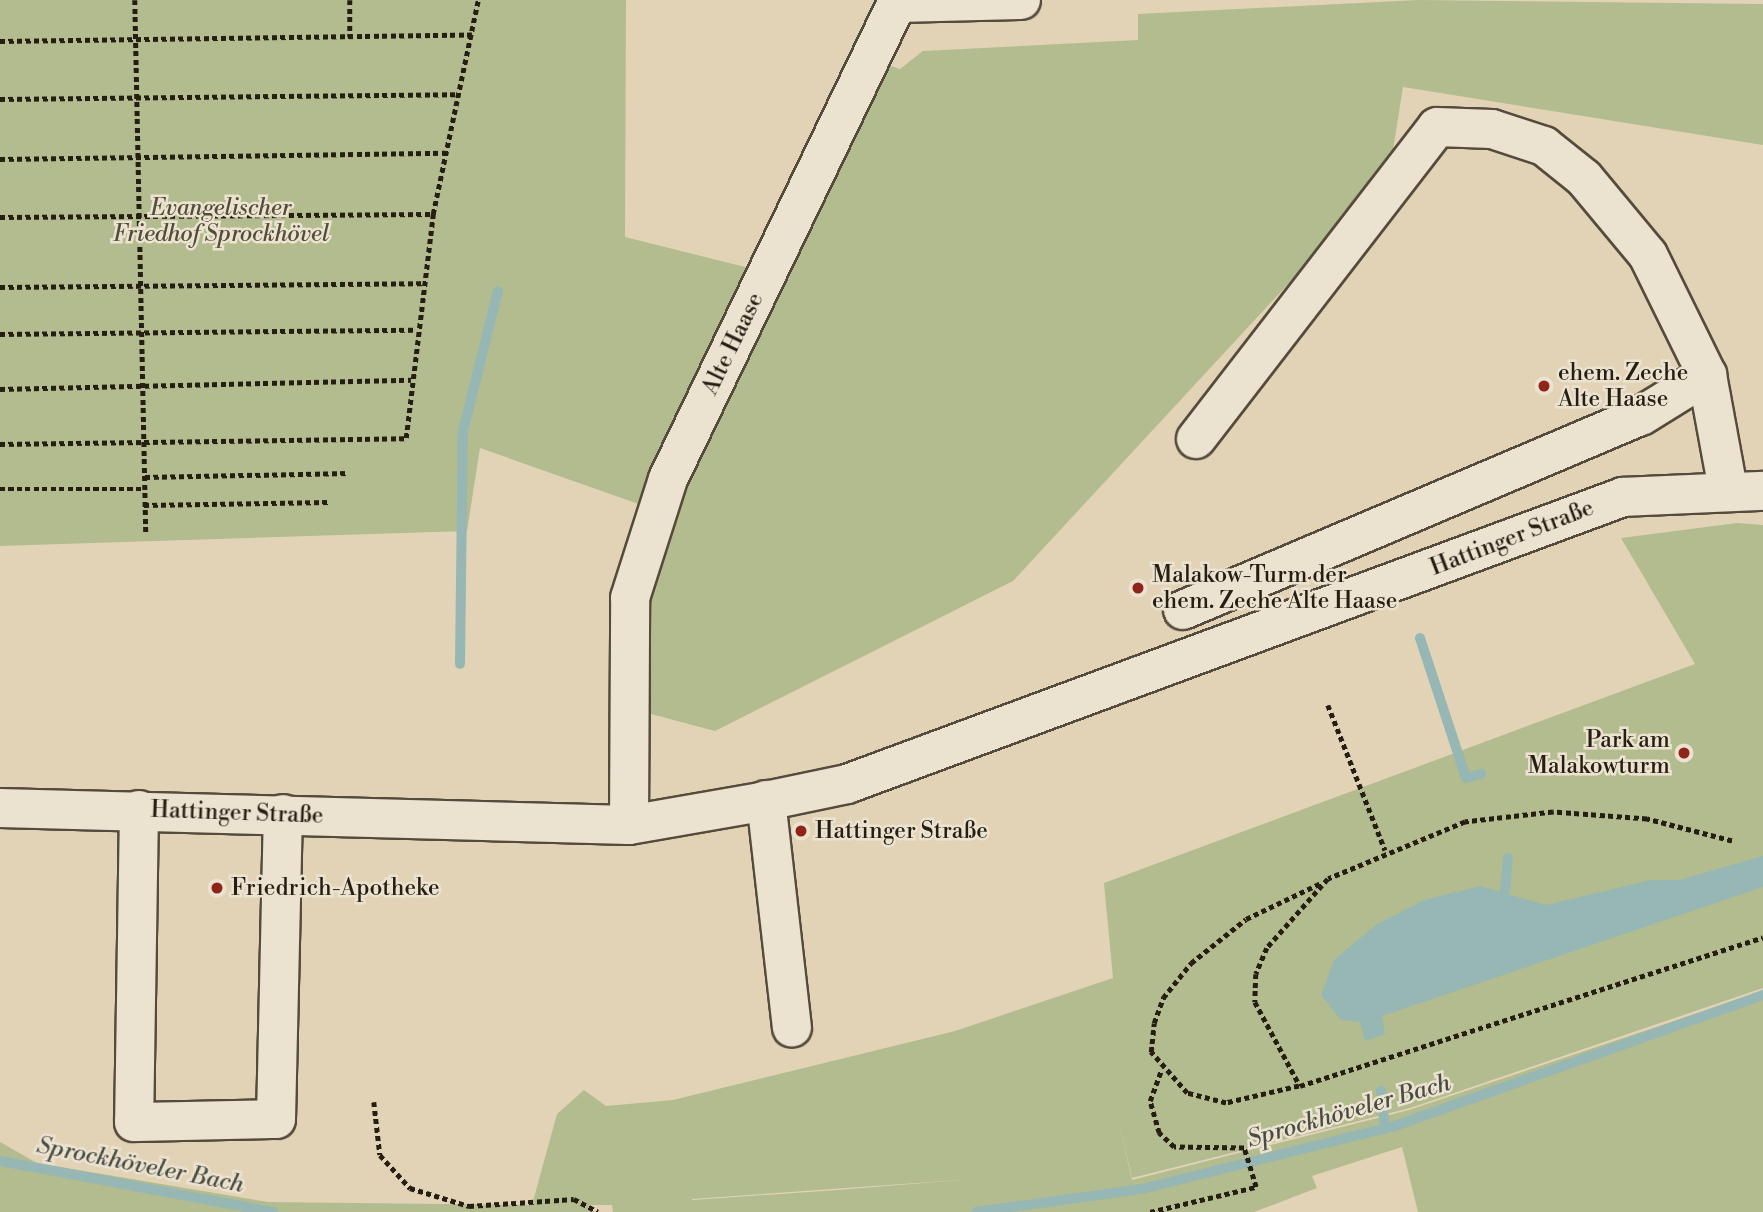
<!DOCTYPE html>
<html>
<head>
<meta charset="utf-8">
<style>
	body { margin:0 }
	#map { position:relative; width:1763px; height:1212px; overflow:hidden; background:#e2d3b6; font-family:"Libre Bodoni",serif }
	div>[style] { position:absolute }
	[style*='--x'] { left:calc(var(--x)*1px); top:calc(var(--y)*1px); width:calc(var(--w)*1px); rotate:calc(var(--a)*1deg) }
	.green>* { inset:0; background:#b3bc8e }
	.water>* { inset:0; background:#96b7b4 }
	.stream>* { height:10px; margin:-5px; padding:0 5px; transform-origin:5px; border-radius:5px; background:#96b7b4 }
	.path>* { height:4.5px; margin-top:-2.25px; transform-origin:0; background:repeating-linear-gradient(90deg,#261e13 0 5px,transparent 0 8.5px) }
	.roads { filter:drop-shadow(2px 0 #554b3c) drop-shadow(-2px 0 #554b3c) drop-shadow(0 2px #554b3c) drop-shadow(0 -2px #554b3c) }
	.minor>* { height:38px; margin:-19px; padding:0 19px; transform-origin:19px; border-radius:19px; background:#ece2d0 }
	.dots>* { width:19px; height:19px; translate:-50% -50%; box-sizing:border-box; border:4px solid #ece2d0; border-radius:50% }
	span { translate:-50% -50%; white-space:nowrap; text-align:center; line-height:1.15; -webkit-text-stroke:5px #ece2d0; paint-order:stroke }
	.park-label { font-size:23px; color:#504d38; font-style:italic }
	.street-label { font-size:23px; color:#261e13 }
	.poi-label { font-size:23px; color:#261e13 }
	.left { translate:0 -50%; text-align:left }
	.right { translate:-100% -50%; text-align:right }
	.water-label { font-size:24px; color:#484c43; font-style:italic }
</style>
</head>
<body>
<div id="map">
	<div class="green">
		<i style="clip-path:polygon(0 0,626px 0,625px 237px,757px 270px,647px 507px,480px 448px,467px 531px,0 546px)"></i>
		<i style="clip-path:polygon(1418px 0,1763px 4px,1763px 145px,1403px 87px,1389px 175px,1013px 581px,715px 731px,640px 711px,646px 610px,673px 509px,882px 63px,900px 69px,923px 51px,1138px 40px,1138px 14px)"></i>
		<i style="clip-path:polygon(evenodd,1737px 523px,1763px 525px,1763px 988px,1410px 1108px,1132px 1178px,1118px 1119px,1132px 1180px,1409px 1110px,1763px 991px,1763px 1212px,1418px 1212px,1402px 1147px,1312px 1176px,1317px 1188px,1254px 1212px,613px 1212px,612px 1205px,589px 1205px,594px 1212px,0 1212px,0 1142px,37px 1163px,268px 1202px,532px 1205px,557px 1114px,584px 1090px,606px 1106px,673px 1100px,955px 1031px,1113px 978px,1104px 883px,1695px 664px,1621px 538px,1737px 523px,973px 1179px,837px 1190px,692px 1200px,692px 1199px,973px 1179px)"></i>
	</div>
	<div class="water">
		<i style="clip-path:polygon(1763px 856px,1763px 887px,1382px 1016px,1385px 1034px,1365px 1041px,1360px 1022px,1341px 1020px,1321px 995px,1334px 960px,1377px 924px,1424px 900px,1480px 886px,1546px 905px,1651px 880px,1679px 880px)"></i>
	</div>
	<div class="stream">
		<i style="--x:1420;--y:638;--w:147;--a:71.8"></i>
		<i style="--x:1466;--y:778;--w:16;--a:-15"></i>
		<i style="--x:460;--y:664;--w:233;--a:-89.3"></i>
		<i style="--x:463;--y:431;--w:144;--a:-76"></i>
		<i style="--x:1505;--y:891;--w:33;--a:-85"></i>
		<i style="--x:1381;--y:1091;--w:38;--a:84"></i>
		<i style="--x:0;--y:1161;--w:278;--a:10.6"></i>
		<i style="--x:976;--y:1212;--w:168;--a:-7.9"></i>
		<i style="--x:1142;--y:1189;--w:261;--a:-14"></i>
		<i style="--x:1395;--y:1126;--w:391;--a:-19.6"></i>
	</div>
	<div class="path">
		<i style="--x:135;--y:0;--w:534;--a:88.82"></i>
		<i style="--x:350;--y:0;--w:37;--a:90"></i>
		<i style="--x:0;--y:41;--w:472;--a:-0.8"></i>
		<i style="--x:0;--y:99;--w:459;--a:-0.6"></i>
		<i style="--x:0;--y:159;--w:445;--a:-0.8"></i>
		<i style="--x:0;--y:217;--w:433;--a:-0.4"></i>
		<i style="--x:0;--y:287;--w:422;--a:-0.5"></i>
		<i style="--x:0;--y:334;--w:415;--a:-0.6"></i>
		<i style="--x:0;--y:389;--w:411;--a:-1.3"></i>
		<i style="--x:0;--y:444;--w:406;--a:-0.8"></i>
		<i style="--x:406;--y:438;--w:226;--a:-83.1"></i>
		<i style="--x:433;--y:214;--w:219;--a:-78.1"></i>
		<i style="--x:145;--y:477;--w:204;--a:-1.1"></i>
		<i style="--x:0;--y:489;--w:144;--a:0"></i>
		<i style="--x:144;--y:505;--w:185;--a:-0.9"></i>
		<i style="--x:1328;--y:705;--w:156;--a:68.5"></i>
		<i style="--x:1732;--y:841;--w:88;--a:-165.5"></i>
		<i style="--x:1647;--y:819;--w:94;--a:-175.7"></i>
		<i style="--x:1553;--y:812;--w:89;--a:173.5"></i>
		<i style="--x:1465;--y:822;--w:148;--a:157.4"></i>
		<i style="--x:1328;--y:879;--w:92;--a:131.5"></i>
		<i style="--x:1267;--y:948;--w:28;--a:113"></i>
		<i style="--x:1256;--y:974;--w:28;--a:92"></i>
		<i style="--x:1255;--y:1002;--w:95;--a:61.8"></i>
		<i style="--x:1300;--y:1086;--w:486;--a:-17.8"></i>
		<i style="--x:1299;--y:1086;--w:75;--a:166.9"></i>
		<i style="--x:1226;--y:1103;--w:40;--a:-165.6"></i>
		<i style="--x:1187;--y:1093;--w:55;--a:-131.3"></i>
		<i style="--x:1151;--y:1052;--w:29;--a:-84"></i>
		<i style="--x:1154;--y:1023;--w:27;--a:-70"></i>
		<i style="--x:1163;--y:998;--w:45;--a:-51.3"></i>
		<i style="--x:1191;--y:963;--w:70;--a:-38.7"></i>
		<i style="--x:1246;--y:919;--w:83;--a:-25.6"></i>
		<i style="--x:374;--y:1102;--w:53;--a:83.5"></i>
		<i style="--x:380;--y:1155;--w:45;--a:47.7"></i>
		<i style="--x:410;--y:1188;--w:62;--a:17"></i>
		<i style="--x:469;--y:1206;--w:105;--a:-3.8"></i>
		<i style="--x:574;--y:1199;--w:27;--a:28"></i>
		<i style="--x:1150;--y:1212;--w:109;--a:-13.3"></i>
		<i style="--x:1256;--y:1187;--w:41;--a:-107.1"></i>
		<i style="--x:1244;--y:1148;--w:70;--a:-179.2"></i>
		<i style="--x:1174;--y:1147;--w:21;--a:-137"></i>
		<i style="--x:1159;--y:1133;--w:33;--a:-106"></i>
		<i style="--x:1150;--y:1101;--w:33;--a:-70"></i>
	</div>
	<div class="roads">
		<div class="minor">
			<i style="--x:1196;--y:439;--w:394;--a:-52.3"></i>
			<i style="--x:1437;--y:127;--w:55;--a:2.1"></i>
			<i style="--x:1492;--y:129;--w:55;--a:18.1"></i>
			<i style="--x:1544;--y:146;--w:51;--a:38.7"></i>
			<i style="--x:1584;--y:178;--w:100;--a:50.3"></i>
			<i style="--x:1648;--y:255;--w:134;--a:63.8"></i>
			<i style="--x:1707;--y:375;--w:116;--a:79.6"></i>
			<i style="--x:1183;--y:610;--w:497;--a:-23"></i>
			<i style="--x:1641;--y:416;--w:78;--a:-31.8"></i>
			<i style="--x:766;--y:800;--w:229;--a:83.5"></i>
			<i style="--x:0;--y:808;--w:629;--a:1.55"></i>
			<i style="--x:629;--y:825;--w:134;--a:-9.9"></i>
			<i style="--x:761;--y:802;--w:88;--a:-11.8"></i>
			<i style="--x:847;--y:784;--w:827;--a:-20.3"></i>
			<i style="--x:1623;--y:497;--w:140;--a:-2.5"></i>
			<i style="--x:139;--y:810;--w:312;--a:90.9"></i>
			<i style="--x:134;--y:1122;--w:142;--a:-1.2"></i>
			<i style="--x:276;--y:1119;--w:305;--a:-88.7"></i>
			<i style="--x:629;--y:825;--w:227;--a:-89.7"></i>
			<i style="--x:630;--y:598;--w:125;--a:-72.3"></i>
			<i style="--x:668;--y:479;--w:528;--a:-64.31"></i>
			<i style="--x:897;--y:3;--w:124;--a:-1.4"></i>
		</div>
	</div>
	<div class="dots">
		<i style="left:1544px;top:386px;background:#8f2418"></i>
		<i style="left:1138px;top:588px;background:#8f2418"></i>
		<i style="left:1684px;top:753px;background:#8f2418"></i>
		<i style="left:801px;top:831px;background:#8f2418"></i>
		<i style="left:217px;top:888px;background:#8f2418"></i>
	</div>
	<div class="park-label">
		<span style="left:221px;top:221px">Evangelischer<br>Friedhof Sprockhövel</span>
	</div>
	<div class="street-label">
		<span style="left:733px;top:344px;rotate:-64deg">Alte Haase</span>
		<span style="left:1512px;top:538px;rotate:-21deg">Hattinger Straße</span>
		<span style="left:237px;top:813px;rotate:2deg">Hattinger Straße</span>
	</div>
	<div class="poi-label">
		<span class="left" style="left:1558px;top:386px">ehem. Zeche<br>Alte Haase</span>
		<span class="left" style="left:1152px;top:588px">Malakow-Turm der<br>ehem. Zeche Alte Haase</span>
		<span class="right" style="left:1670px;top:753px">Park am<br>Malakowturm</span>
		<span class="left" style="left:815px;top:831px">Hattinger Straße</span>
		<span class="left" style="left:231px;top:888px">Friedrich-Apotheke</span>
	</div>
	<div class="water-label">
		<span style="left:1349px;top:1112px;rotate:-16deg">Sprockhöveler Bach</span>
		<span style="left:140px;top:1166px;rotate:11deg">Sprockhöveler Bach</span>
	</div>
</div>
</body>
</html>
